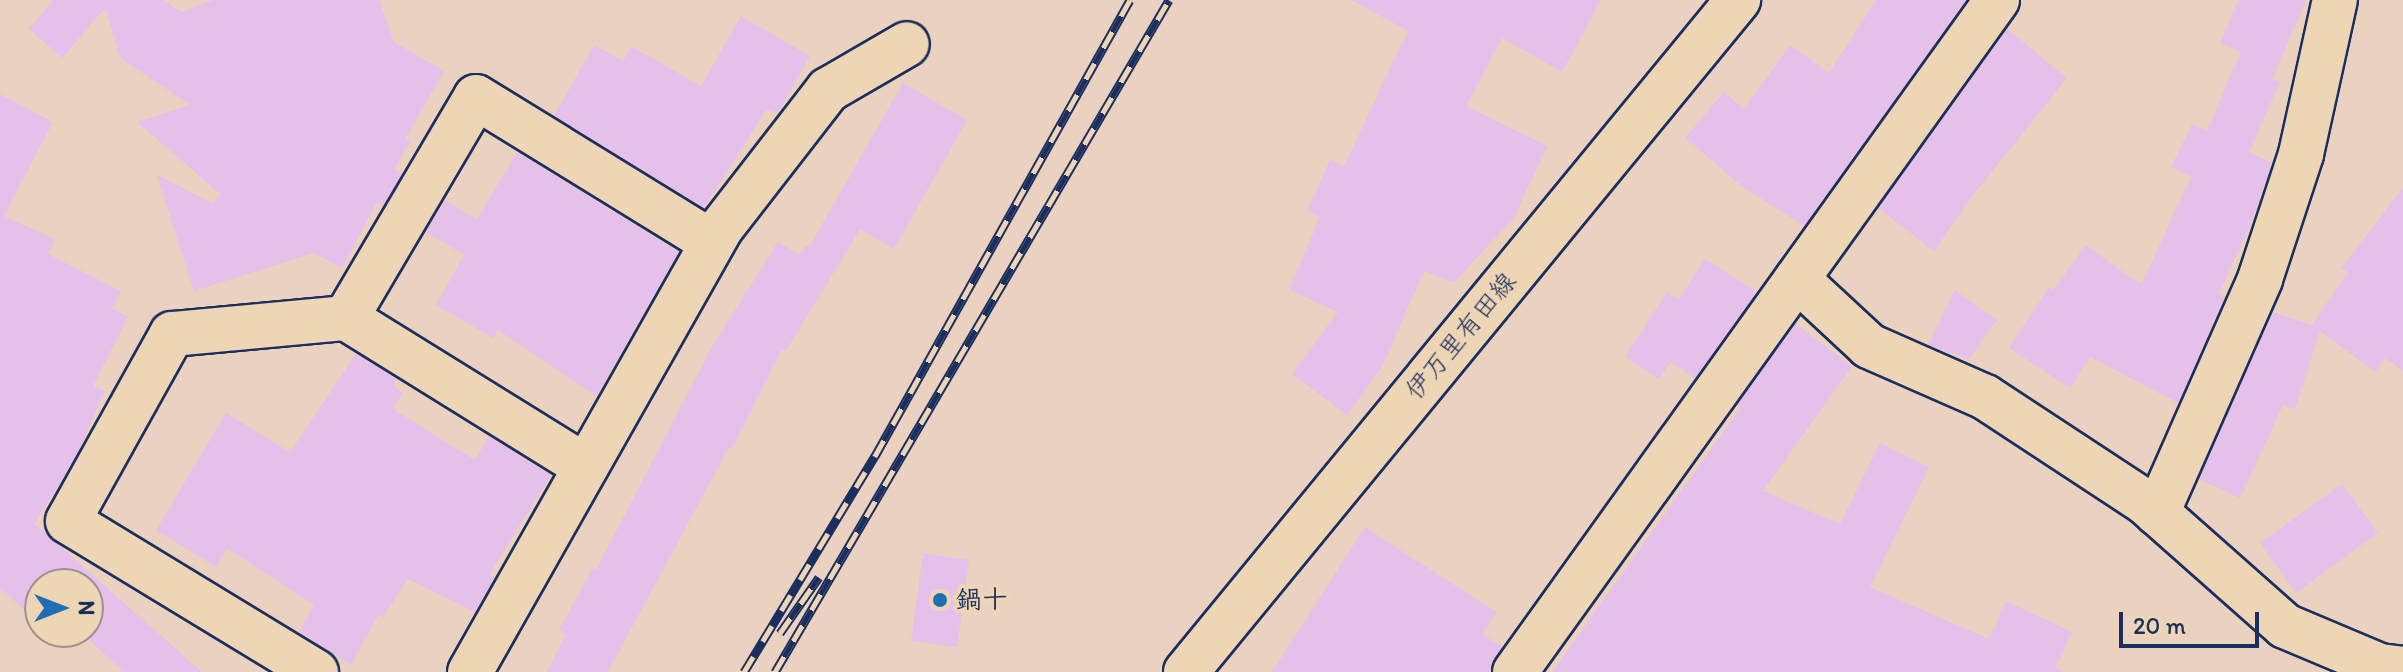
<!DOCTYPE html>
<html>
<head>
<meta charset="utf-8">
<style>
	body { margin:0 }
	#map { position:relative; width:2403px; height:672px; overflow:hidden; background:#ebd1c0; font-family:Itim,"Klee One",sans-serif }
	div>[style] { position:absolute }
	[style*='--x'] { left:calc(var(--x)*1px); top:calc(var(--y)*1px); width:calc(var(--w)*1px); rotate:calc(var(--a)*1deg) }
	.building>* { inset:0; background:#e5c0ea }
	.roads { filter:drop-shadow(2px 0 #1b2f5e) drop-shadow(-2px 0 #1b2f5e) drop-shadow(0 2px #1b2f5e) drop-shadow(0 -2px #1b2f5e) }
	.street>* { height:44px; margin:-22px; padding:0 22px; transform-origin:22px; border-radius:22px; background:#edd5b5 }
	.secondary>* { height:44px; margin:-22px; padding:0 22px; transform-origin:22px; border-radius:22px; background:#edd5b5 }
	.rail>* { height:9px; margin-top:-4.5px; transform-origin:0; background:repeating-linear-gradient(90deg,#edd5b5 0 18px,#1b2f5e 0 36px); box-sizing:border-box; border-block:2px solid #1b2f5e }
	.dots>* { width:22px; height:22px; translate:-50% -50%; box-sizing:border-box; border:4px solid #edd5b5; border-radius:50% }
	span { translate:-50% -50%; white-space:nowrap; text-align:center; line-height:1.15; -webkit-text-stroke:8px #edd5b5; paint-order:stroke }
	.street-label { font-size:26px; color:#1b2f5e }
	.poi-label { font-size:26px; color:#1b2f5e; font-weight:700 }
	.left { translate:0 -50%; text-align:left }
	.north { position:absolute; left:24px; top:568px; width:80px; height:80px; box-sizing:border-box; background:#edd5b5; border:2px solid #999392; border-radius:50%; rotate:90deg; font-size:22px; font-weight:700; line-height:32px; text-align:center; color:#1b2f5e }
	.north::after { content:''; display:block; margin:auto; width:28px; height:36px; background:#1f6fb2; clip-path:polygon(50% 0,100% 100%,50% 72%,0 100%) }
	.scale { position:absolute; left:2119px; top:612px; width:140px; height:36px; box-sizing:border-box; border:4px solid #1b2f5e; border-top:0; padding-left:10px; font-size:24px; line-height:28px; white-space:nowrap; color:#1b2f5e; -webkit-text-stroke:6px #edd5b5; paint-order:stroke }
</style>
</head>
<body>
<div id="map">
	<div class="building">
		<i style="clip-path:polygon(53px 0,164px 0,181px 12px,213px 0,379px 0,394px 42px,444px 71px,405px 139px,410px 141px,394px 169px,402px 174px,383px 206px,377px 202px,342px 268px,314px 253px,194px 291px,157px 175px,214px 204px,220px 194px,137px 122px,190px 105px,121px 59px,105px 8px,62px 58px,29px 29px)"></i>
		<i style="clip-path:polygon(1351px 0,1601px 0,1562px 72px,1502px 38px,1466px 106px,1547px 146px,1515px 216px,1454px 283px,1424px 271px,1382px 367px,1347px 415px,1292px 374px,1338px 312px,1289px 290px,1320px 217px,1307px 211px,1330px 160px,1344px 166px,1408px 31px)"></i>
		<i style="clip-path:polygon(1876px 0,1966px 0,1804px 226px,1743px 187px,1685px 138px,1724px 92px,1744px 109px,1790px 45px,1829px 73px)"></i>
		<i style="clip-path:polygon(2239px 0,2306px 0,2272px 79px,2280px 82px,2249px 152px,2272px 163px,2252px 221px,2219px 294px,2225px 296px,2178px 403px,2090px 357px,2070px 388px,2009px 348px,2049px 287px,2053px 290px,2086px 245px,2141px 285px,2191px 177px,2171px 167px,2192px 124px,2207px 131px,2241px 52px,2220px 43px)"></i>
		<i style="clip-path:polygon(741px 16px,810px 56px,778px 113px,766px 110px,704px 208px,554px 116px,594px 45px,623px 61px,631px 46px,701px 86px)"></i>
		<i style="clip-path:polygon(2007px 29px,2067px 78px,1970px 199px,1934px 251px,1878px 208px)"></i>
		<i style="clip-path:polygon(903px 83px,967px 120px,894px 249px,860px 229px,786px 351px,782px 349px,732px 449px,729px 447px,608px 672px,547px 672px,566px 634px,559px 630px,593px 568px,596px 570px,713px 345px,778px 242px,800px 255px,806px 245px,809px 247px)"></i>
		<i style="clip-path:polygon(0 94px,53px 122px,4px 216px,55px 239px,48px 254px,121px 291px,112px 309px,128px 317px,93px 386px,105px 391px,77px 454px,35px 524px,202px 672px,124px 672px,80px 632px,88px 632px,88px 584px,40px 584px,40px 624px,0 588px)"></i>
		<i style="clip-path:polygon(517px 152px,679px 252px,596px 396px,498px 330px,493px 338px,436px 305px,464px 255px,426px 232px,445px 200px,477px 219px)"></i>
		<i style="clip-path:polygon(2403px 188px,2403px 371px,2385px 358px,2375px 372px,2320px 331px,2295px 409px,2283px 405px,2240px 498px,2199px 479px,2273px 312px,2312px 325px,2348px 272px,2341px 268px)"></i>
		<i style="clip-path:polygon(1705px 259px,1754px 290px,1755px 295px,1695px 378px,1671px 362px,1659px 379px,1625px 357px,1667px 292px,1679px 299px)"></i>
		<i style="clip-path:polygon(1955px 290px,1997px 320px,1969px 359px,1928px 345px)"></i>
		<i style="clip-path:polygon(1795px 324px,1852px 366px,1763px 491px,1840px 524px,1880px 443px,1929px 467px,1870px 587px,1989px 639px,2006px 601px,2072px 632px,2055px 668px,2065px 672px,1552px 672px,1741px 407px,1737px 405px)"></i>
		<i style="clip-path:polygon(356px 354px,397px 379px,393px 386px,403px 393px,393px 409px,475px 460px,489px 436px,551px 475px,489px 575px,495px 577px,475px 612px,408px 579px,383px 617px,379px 614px,351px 665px,299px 632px,314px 605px,227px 548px,216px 567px,156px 530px,226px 413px,290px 452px)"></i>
		<i style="clip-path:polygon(2342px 484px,2378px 533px,2296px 593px,2260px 543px)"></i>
		<i style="clip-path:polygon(1365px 527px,1496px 612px,1483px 634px,1502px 647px,1490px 672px,1272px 672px)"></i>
		<i style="clip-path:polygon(923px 553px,969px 560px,957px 647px,911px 641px)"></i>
	</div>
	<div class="roads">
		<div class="street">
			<i style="--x:1797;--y:279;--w:98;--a:42.9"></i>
			<i style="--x:1869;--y:346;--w:127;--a:23.7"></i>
			<i style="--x:1985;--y:397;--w:191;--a:33.3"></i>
			<i style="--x:2145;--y:502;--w:187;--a:41.5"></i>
			<i style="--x:2285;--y:626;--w:103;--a:22.8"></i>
			<i style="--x:2380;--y:666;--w:23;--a:7"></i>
			<i style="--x:346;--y:318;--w:282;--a:31.8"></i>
			<i style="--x:2157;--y:513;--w:256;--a:-66.2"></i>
			<i style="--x:2260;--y:279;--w:132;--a:-71.8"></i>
			<i style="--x:2301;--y:154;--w:158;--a:-77.6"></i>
			<i style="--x:316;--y:672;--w:290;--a:-148.7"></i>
			<i style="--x:68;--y:521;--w:214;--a:-60.9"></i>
			<i style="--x:172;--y:334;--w:175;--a:-5.3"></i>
			<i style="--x:346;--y:318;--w:256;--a:-59.5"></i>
			<i style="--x:476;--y:97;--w:277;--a:31.6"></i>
			<i style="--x:470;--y:672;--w:510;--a:-60.52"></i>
			<i style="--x:721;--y:228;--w:175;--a:-52.2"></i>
			<i style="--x:828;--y:90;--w:91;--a:-30.2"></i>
			<i style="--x:1515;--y:672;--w:827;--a:-54.35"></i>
		</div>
		<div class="secondary">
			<i style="--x:1186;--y:672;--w:870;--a:-50.6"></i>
		</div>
	</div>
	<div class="rail">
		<i style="--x:780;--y:633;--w:68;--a:-55.1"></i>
		<i style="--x:744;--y:672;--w:253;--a:-58.8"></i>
		<i style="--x:875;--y:456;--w:522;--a:-60.79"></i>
		<i style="--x:775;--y:672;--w:779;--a:-59.62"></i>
	</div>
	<div class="dots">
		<i style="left:940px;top:600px;background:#1f6fb2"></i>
	</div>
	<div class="street-label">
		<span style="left:1461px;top:336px;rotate:-50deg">伊万里有田線</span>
	</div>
	<div class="poi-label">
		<span class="left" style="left:956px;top:600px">鍋十</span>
	</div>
	<div class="north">N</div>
	<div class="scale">20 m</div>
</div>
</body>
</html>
